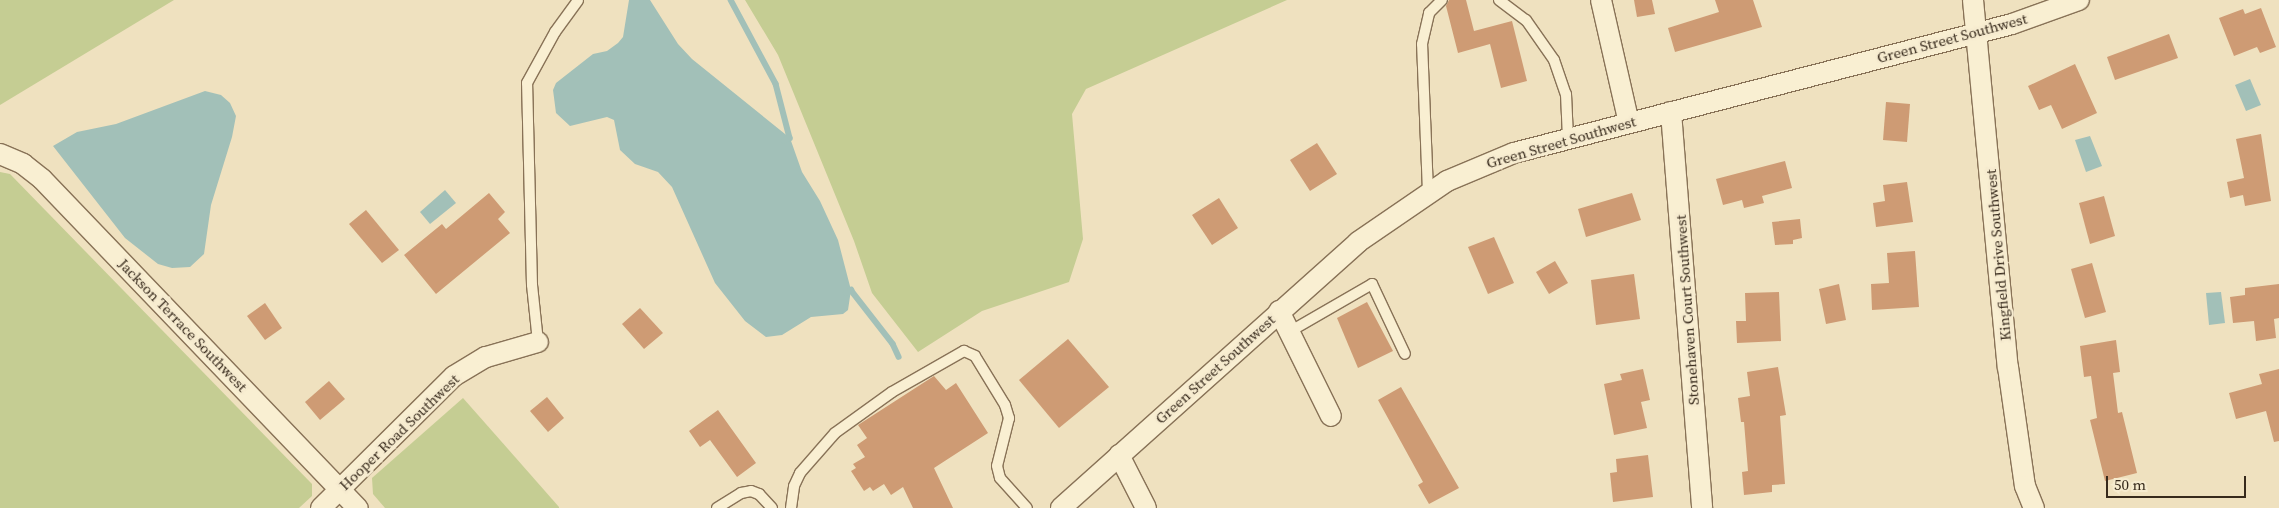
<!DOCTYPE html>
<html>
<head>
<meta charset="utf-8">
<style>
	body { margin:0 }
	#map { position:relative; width:2279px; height:508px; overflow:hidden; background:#efe1bf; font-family:"Source Serif 4",serif }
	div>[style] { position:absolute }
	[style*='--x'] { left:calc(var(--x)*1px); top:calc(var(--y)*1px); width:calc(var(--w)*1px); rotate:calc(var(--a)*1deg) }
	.green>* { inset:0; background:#c5cd93 }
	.water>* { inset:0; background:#a2c0b8 }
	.stream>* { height:5.5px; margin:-2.75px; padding:0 2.75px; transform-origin:2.75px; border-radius:2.75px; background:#a2c0b8 }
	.building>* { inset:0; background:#ce9b74 }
	.roads { filter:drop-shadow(1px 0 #887257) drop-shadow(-1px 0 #887257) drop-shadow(0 1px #887257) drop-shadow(0 -1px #887257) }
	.lane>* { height:10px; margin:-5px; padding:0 5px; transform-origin:5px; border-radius:5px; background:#f9efd2 }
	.street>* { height:20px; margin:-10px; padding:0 10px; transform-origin:10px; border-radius:10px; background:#f9efd2 }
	span { translate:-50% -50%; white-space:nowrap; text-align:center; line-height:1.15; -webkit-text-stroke:5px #f6ebcf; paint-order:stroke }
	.street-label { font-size:15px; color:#372a1c }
	.scale { position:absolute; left:2106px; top:476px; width:140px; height:22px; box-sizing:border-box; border:2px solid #372a1c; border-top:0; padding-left:6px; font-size:15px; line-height:18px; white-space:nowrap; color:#372a1c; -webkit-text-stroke:4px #f6ebcf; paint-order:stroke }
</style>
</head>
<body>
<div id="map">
	<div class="green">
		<i style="clip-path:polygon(0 0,174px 0,0 105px)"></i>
		<i style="clip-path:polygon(745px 0,1287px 0,1086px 89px,1072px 114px,1083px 239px,1069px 282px,982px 311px,918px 352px,872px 293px,854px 241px,778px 55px)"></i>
		<i style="clip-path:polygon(0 172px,10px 174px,312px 484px,312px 496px,299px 508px,0 508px)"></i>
		<i style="clip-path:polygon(463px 398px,559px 507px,559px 508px,385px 508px,373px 494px,372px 478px)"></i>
	</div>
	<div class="water">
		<i style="clip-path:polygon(629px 0,650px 0,678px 44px,692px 59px,790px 138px,802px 172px,820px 201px,838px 240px,851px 290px,848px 310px,843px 314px,811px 317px,782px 335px,766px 337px,745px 321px,715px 283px,672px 187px,658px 172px,635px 164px,620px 150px,614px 120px,607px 117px,570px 126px,556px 113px,553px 90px,556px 83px,593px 54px,607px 51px,618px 43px,623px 37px)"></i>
		<i style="clip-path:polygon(2250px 79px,2261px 105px,2246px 111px,2235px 85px)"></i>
		<i style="clip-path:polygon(205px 91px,221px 95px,230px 103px,236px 116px,232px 137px,211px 205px,204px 254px,190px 267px,172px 268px,158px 264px,125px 238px,53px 146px,77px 132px,116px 124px)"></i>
		<i style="clip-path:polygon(2090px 136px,2102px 166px,2086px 172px,2075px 140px)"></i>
		<i style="clip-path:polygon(445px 190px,456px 203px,430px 224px,420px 212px)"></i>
		<i style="clip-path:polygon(2221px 292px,2225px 323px,2209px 325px,2206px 293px)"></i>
	</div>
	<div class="stream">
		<i style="--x:731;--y:0;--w:95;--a:61.8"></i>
		<i style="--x:776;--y:84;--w:56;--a:75.5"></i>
		<i style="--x:790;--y:138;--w:6;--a:149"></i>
		<i style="--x:846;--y:293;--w:6;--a:-31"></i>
		<i style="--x:851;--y:290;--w:68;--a:52.1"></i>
		<i style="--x:893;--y:344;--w:14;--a:65"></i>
	</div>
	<div class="building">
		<i style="clip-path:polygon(1449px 0,1466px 0,1474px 31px,1512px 21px,1527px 81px,1501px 88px,1490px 44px,1458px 53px,1446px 6px)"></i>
		<i style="clip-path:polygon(1634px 0,1652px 0,1655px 14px,1637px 17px)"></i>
		<i style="clip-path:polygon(1715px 0,1753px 0,1762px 27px,1675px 52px,1668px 28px,1719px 12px)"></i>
		<i style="clip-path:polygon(2261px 8px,2276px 47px,2260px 53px,2257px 47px,2234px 56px,2219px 18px,2243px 9px,2245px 14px)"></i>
		<i style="clip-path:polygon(2169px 34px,2178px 58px,2115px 80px,2107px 57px)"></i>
		<i style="clip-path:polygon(2075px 64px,2097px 113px,2062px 129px,2051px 105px,2039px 110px,2028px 86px)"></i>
		<i style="clip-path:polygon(1886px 102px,1910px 104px,1907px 142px,1883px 140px)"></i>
		<i style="clip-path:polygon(2261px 134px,2271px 201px,2245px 206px,2243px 195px,2230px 198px,2227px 182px,2244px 178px,2236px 139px)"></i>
		<i style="clip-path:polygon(1317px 143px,1337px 174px,1310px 191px,1290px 160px)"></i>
		<i style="clip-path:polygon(1785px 161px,1792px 188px,1762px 196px,1764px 203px,1744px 208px,1742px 200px,1723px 205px,1716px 179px)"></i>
		<i style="clip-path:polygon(1907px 182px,1913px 222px,1876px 227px,1873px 203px,1885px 201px,1883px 185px)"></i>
		<i style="clip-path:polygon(489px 193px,505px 212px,498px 219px,510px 233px,436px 294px,404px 255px,442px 224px,446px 229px)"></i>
		<i style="clip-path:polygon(1632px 193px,1641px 220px,1586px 237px,1578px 209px)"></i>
		<i style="clip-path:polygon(2104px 196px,2115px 236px,2090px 244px,2079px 203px)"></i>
		<i style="clip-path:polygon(1219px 198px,1238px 228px,1212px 245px,1192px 215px)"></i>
		<i style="clip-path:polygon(366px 210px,399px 250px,382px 263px,349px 224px)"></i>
		<i style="clip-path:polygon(1800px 219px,1802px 238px,1793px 240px,1793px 244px,1775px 245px,1772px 222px)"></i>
		<i style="clip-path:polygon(1494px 237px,1514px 283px,1488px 294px,1468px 247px)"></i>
		<i style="clip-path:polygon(1915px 251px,1919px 307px,1872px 310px,1871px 284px,1889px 283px,1887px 253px)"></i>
		<i style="clip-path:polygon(1555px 261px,1568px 283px,1549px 294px,1536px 272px)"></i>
		<i style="clip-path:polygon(2092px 263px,2106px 312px,2085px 318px,2071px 269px)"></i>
		<i style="clip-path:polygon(1634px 274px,1640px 319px,1596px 325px,1591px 280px)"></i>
		<i style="clip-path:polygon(1839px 284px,1846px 320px,1826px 324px,1819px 289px)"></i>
		<i style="clip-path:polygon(2279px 284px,2279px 318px,2274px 319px,2276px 338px,2256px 341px,2254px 321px,2233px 323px,2230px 297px,2245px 295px,2245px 288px)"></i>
		<i style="clip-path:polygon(1779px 292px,1781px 341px,1737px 343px,1736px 321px,1746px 321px,1745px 293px)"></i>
		<i style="clip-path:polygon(1367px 302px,1393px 351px,1358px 368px,1337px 318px)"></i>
		<i style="clip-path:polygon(265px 303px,282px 328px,265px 340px,247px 316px)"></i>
		<i style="clip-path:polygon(640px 308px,663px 333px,644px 349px,622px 324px)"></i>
		<i style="clip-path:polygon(1068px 339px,1109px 387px,1059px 428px,1019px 380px)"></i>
		<i style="clip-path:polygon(2116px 340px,2120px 372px,2113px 373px,2118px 413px,2122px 412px,2137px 473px,2105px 481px,2090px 420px,2097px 418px,2091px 376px,2084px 377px,2080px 346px)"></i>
		<i style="clip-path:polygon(1778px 367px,1786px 415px,1780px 416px,1785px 484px,1772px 485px,1772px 492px,1744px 495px,1742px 472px,1748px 471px,1744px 422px,1741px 422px,1738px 398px,1750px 396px,1747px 372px)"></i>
		<i style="clip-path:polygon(1643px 369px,1650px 400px,1641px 402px,1647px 428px,1614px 435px,1604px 384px,1622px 380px,1620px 374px)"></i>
		<i style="clip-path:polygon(2279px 369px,2279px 441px,2274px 442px,2266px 411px,2236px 419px,2229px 393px,2262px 384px,2259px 374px)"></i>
		<i style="clip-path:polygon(934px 376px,946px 390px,956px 383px,988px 433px,934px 468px,953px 508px,913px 508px,903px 487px,891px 495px,884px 484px,873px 491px,870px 487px,864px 491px,851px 471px,856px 468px,853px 464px,865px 457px,857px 445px,867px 438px,858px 425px)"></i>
		<i style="clip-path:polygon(329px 381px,345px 399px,320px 420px,305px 402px)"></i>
		<i style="clip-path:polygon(1401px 387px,1459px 488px,1429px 504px,1418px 485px,1423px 482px,1378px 400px)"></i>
		<i style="clip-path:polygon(547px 397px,564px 418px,548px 432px,530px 411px)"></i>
		<i style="clip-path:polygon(718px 410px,756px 463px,737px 477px,710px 440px,700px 447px,689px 431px)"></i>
		<i style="clip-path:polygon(1648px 455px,1653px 497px,1613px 502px,1610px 473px,1617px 472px,1616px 459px)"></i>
	</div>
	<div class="roads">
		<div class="lane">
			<i style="--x:1499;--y:0;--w:34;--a:37"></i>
			<i style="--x:1526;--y:20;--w:49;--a:55"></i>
			<i style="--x:1554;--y:60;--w:36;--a:71"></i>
			<i style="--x:1566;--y:94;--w:44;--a:87.4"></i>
			<i style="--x:1428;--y:192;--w:148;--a:-92.3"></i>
			<i style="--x:1422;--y:44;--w:32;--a:-77"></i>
			<i style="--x:1429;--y:13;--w:18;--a:-45"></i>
			<i style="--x:1289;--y:332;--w:96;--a:-30"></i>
			<i style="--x:1372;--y:284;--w:77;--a:64.8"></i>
			<i style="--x:538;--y:342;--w:57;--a:-96"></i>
			<i style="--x:532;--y:285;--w:202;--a:-91.4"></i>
			<i style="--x:527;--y:83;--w:58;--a:-61.2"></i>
			<i style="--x:555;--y:32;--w:39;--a:-54"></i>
			<i style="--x:717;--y:508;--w:28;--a:-32"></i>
			<i style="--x:741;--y:493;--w:10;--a:-11"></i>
			<i style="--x:751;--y:491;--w:9;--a:21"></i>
			<i style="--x:759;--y:494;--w:19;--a:47"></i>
			<i style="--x:791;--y:508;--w:22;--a:-82"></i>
			<i style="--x:794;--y:486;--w:14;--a:-65"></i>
			<i style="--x:800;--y:473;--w:53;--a:-48.8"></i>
			<i style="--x:835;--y:433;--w:70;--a:-35.7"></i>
			<i style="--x:892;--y:392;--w:83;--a:-29.7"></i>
			<i style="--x:964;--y:351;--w:12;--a:24"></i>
			<i style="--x:975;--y:356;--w:57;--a:58.5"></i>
			<i style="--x:1005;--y:405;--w:14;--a:73"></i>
			<i style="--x:1009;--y:418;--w:49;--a:104"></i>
			<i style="--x:997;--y:466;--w:12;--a:76"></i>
			<i style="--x:1000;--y:478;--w:40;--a:48"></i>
		</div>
		<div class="street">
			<i style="--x:1601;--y:0;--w:126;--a:77.2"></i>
			<i style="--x:1973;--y:0;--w:369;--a:84.6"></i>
			<i style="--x:2008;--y:367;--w:120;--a:81.9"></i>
			<i style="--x:2025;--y:486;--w:24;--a:68"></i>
			<i style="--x:1671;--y:112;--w:397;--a:85.5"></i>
			<i style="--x:0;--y:154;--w:25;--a:23"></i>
			<i style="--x:23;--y:164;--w:24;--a:38"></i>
			<i style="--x:42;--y:179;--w:456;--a:46.2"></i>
			<i style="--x:1279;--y:311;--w:117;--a:63.7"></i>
			<i style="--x:1119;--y:455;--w:59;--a:63"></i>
			<i style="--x:321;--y:508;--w:187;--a:-44.8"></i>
			<i style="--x:454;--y:376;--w:37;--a:-31"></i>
			<i style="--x:486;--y:357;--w:54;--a:-16.1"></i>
			<i style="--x:1061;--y:508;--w:399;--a:-41.8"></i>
			<i style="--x:1358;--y:242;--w:108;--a:-34.4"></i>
			<i style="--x:1447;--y:181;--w:73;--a:-22.7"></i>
			<i style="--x:1514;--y:153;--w:514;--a:-14.52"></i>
			<i style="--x:2012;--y:24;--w:71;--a:-19.7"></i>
		</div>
	</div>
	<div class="street-label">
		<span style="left:1952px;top:38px;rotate:-15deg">Green Street Southwest</span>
		<span style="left:1561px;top:142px;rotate:-16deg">Green Street Southwest</span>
		<span style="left:1998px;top:255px;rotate:-95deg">Kingfield Drive Southwest</span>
		<span style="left:1687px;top:310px;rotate:-94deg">Stonehaven Court Southwest</span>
		<span style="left:183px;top:325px;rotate:46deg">Jackson Terrace Southwest</span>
		<span style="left:1215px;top:369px;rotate:-42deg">Green Street Southwest</span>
		<span style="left:399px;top:432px;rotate:-44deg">Hooper Road Southwest</span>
	</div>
	<div class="scale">50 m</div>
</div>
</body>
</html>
